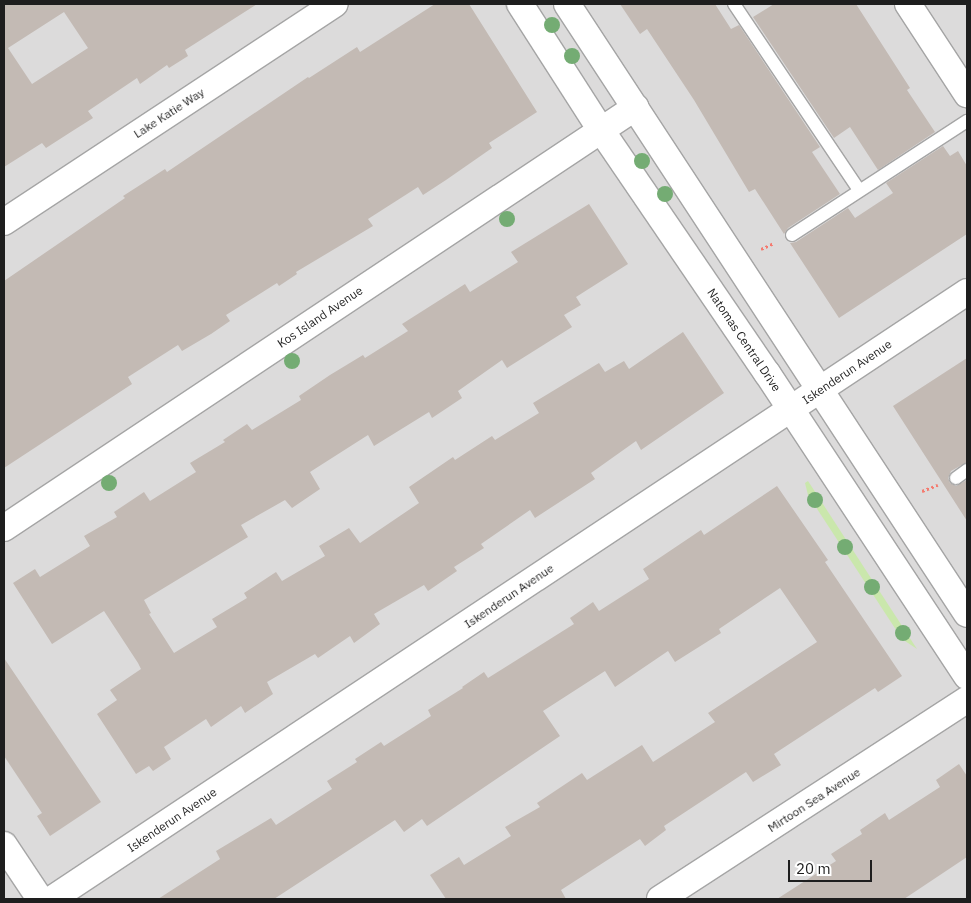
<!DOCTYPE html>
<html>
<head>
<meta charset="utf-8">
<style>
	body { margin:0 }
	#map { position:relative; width:971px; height:903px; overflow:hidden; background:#eeebe4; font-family:"IBM Plex Sans",sans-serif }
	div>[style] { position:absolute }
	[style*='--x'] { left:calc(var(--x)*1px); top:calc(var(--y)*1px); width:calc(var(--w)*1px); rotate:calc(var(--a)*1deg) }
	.residential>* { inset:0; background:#dcdbdb }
	.grass>* { inset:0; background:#cae7ac }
	.building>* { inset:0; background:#c3bab4 }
	.path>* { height:3px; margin-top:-1.5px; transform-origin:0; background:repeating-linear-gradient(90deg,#f47a6f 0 2.5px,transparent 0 5px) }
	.roads { filter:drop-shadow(1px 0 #a5a5a5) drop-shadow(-1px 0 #a5a5a5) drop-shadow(0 1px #a5a5a5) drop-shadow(0 -1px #a5a5a5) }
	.service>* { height:12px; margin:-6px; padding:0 6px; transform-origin:6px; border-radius:6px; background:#fff }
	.minor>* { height:26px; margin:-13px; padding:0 13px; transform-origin:13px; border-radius:13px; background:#fff }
	.trees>* { width:16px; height:16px; margin:-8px; border-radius:50%; background:#74ac73 }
	span { translate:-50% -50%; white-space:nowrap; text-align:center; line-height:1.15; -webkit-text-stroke:4px #fff; paint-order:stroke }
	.street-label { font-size:12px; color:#1e1e1e }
	.frame { position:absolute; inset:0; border:5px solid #1e1e1e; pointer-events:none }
	.scale { position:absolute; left:788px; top:860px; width:84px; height:22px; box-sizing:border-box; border:2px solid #1e1e1e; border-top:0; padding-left:6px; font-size:15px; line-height:18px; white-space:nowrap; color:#1e1e1e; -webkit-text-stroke:4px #fff; paint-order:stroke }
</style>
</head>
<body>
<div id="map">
	<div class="residential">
		<i style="clip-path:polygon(4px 4px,967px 4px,967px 899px,4px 899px)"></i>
	</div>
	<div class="grass">
		<i style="clip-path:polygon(808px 481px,917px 649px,902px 639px,808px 495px,805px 483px)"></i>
	</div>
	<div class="building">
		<i style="clip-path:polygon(evenodd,4px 4px,257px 4px,185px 50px,188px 56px,169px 68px,167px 65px,140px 84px,137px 78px,88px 111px,93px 118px,74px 130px,46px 148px,42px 143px,4px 167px,4px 4px,64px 12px,88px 48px,32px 84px,8px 48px,64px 12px)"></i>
		<i style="clip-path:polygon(435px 4px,469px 4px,537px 112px,489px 143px,492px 148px,446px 180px,423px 195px,418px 187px,368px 219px,373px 226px,296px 272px,297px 274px,279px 286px,277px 283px,226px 315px,230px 321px,211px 334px,182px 351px,178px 345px,128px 377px,132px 384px,4px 468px,4px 281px,125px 198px,123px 196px,165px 169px,167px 172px,308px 77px,309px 78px,357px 47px,360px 52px)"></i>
		<i style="clip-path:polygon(620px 4px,715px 4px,731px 29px,739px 25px,820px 147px,812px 152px,840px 194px,788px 228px,784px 234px,755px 189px,749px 192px,694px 100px,647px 29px,640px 34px)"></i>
		<i style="clip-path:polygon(774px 4px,856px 4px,910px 88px,907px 90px,935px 132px,878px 170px,850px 127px,834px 138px,753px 17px)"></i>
		<i style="clip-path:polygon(943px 146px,950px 156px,958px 151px,967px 166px,967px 234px,839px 318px,790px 243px,796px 242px,848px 208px,855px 218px,893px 193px,886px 183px)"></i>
		<i style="clip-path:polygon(589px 204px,628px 264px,576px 297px,581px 305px,564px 315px,572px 327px,507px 368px,502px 360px,458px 391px,462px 398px,432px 418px,429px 412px,374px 446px,368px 435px,310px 472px,320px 489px,292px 508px,285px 500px,241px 525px,248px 537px,144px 600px,151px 613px,149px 614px,174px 653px,217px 627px,212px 619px,247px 598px,244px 593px,276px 572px,282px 581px,325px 556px,319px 546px,349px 528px,360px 543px,419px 503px,409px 487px,453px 457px,455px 460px,492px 436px,495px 440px,539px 413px,533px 403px,599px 363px,605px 372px,624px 361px,629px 369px,683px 332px,724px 393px,641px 450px,636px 441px,591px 473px,595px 479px,535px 518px,530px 510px,481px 544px,484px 548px,454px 567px,457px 571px,428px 591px,424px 585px,374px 614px,380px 624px,354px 643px,350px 636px,318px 658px,315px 654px,267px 682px,273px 694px,245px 713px,241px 706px,211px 727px,206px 719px,164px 747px,171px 759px,153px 771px,149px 766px,136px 774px,97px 714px,117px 700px,110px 690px,141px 669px,138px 663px,104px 611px,52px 644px,13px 583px,35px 569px,40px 577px,90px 546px,84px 536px,117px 517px,114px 512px,144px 492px,150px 501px,196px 472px,190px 463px,225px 442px,223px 440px,247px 424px,252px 430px,301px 400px,299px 396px,330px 375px,363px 355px,365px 358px,408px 331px,402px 324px,465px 284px,470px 292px,518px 262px,511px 252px)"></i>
		<i style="clip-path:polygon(967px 358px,967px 462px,951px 471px,948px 478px,950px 483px,956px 486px,967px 480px,967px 521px,893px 406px)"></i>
		<i style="clip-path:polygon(777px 486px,828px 560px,825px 562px,902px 676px,878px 692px,875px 688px,774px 754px,781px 765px,753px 782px,746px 772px,664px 826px,666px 830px,645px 846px,640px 839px,561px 890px,566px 899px,446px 899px,430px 875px,459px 857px,464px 865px,511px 836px,505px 827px,540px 807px,537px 803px,582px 773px,587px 780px,642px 745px,653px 762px,715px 722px,708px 713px,817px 642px,780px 588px,719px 629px,721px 633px,675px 662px,668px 651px,615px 687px,605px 671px,543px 711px,560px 736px,427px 826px,422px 819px,404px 832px,395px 820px,274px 899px,158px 899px,220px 859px,216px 851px,271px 818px,276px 825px,332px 789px,327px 781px,357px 762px,355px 759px,381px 742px,384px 746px,431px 716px,428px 710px,463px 688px,462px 687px,484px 672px,488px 678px,574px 624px,570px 618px,593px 602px,599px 611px,649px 579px,643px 569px,701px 530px,704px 535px)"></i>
		<i style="clip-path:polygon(4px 658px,101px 802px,50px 836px,37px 816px,42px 813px,4px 756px)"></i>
		<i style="clip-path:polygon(959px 764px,967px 776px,967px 857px,904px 899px,777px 899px,836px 861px,831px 854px,862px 834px,860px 830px,885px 813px,889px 820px,940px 787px,936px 780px)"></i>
	</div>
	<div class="path">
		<i style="--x:761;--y:249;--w:14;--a:-25"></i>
		<i style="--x:922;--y:491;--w:17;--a:-21"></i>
	</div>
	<div class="roads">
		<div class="service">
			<i style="--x:734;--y:4;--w:224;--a:56.1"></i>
			<i style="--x:792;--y:235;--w:209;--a:-33.1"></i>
			<i style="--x:956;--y:478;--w:14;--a:-36"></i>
		</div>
		<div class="minor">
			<i style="--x:520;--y:4;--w:150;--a:57.3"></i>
			<i style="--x:601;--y:130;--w:294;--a:55.7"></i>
			<i style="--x:767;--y:373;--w:363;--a:56.6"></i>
			<i style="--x:567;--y:4;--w:729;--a:56.75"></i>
			<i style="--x:908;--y:4;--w:108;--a:56.8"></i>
			<i style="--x:4;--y:222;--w:396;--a:-33.4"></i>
			<i style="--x:4;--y:528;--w:759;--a:-33.67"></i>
			<i style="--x:4;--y:845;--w:65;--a:56.3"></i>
			<i style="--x:52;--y:899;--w:1098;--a:-33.56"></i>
			<i style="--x:660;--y:899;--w:366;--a:-33"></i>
		</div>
	</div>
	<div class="trees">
		<i style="left:552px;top:25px"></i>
		<i style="left:572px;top:56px"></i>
		<i style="left:642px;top:161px"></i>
		<i style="left:665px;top:194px"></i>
		<i style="left:507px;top:219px"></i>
		<i style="left:292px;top:361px"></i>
		<i style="left:109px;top:483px"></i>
		<i style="left:815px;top:500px"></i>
		<i style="left:845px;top:547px"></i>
		<i style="left:872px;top:587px"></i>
		<i style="left:903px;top:633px"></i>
	</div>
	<div class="street-label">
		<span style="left:169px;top:113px;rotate:-33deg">Lake Katie Way</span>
		<span style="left:320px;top:317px;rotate:-34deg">Kos Island Avenue</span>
		<span style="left:744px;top:340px;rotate:56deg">Natomas Central Drive</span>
		<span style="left:847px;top:372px;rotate:-34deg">Iskenderun Avenue</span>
		<span style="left:509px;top:596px;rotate:-34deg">Iskenderun Avenue</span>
		<span style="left:814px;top:800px;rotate:-33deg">Mirtoon Sea Avenue</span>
		<span style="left:172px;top:820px;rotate:-34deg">Iskenderun Avenue</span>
	</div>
	<div class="frame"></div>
	<div class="scale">20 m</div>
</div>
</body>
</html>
